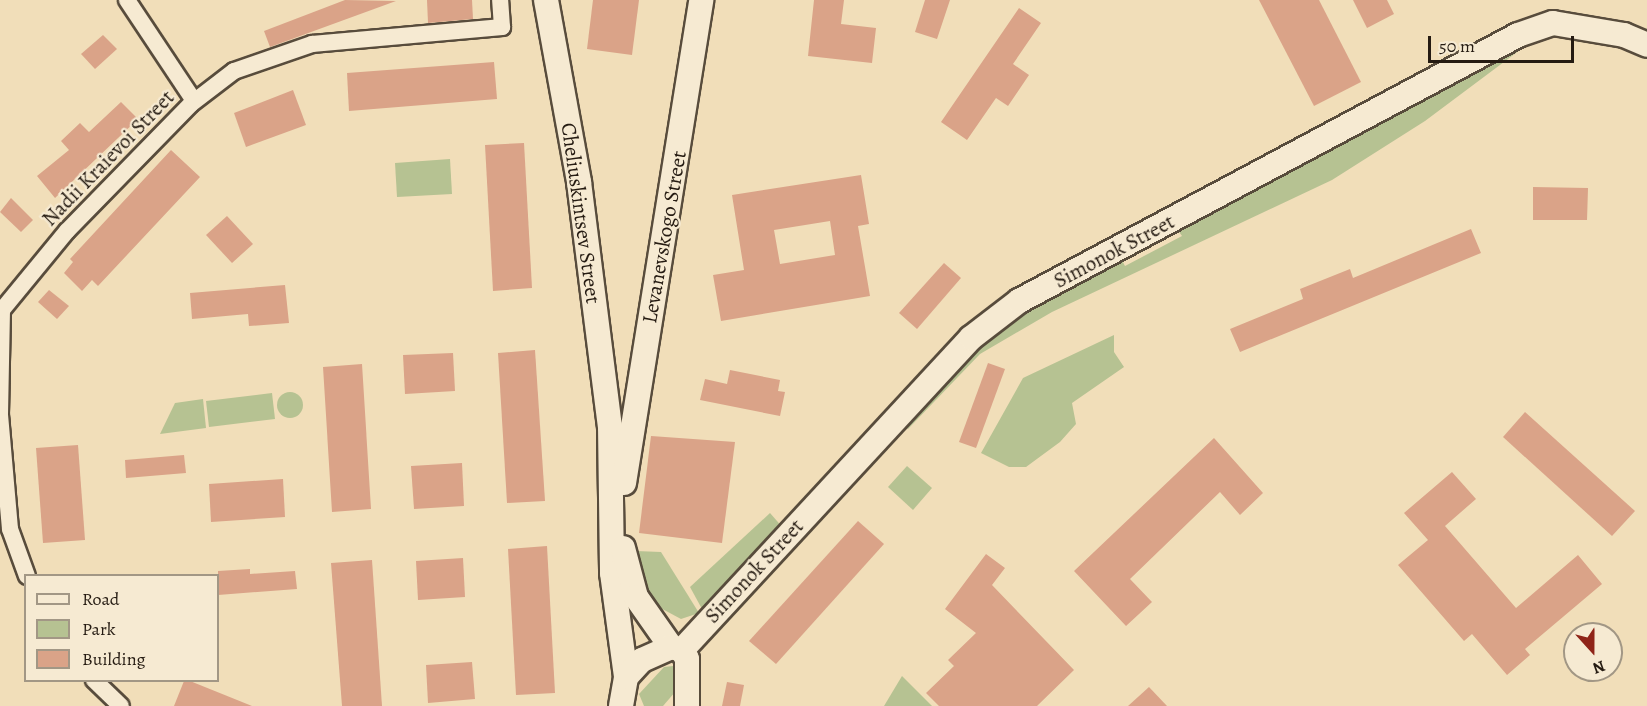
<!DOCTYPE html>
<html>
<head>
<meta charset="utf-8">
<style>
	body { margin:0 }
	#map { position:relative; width:1647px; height:706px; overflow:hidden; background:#f1deb9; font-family:Alegreya,serif }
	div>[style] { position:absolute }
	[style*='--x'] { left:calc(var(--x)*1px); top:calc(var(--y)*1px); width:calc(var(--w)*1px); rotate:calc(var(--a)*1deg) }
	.green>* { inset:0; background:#b6c292 }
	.round { border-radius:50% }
	.building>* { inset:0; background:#daa388 }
	.roads { filter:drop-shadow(2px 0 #584c3c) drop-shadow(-2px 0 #584c3c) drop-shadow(0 2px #584c3c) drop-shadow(0 -2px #584c3c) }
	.street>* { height:16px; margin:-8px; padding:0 8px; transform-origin:8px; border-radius:8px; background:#f6ead2 }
	.secondary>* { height:24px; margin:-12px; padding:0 12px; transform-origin:12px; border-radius:12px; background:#f6ead2 }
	span { translate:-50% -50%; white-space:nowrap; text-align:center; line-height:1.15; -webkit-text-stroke:4.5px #f6ead2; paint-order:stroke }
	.street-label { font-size:21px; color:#251b12 }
	.legend { position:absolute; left:24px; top:574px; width:195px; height:108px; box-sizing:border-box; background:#f6ead2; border:2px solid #a29785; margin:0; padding:8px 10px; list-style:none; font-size:18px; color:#251b12 }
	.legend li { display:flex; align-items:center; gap:12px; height:30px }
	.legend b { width:30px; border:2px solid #a29785 }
	.north { position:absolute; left:1563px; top:622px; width:60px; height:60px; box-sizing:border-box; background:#f6ead2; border:2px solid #a29785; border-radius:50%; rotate:159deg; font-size:16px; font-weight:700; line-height:24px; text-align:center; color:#251b12 }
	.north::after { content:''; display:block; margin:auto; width:21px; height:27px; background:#8f2418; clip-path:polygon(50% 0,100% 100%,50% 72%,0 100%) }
	.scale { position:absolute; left:1428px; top:36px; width:146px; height:27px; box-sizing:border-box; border:3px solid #251b12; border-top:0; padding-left:8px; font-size:18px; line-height:21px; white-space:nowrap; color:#251b12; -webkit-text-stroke:4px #f6ead2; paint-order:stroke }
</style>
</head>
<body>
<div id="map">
	<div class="green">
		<i style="clip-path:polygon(1522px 39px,1524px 47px,1425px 121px,1332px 180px,1052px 312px,980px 354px,908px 429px,899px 423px,974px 341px,1118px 253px,1125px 266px,1182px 236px,1174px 225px)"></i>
		<i style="clip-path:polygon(450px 159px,452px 194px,397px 197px,395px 163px)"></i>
		<i style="clip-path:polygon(1114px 335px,1114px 352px,1124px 367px,1072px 403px,1076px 424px,1060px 442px,1026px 467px,1009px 467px,981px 453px,1023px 378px)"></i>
		<i class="round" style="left:277px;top:392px;width:26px;height:26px"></i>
		<i style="clip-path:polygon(272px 393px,275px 419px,209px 427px,206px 401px)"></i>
		<i style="clip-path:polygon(203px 399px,206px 428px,160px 434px,175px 403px)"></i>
		<i style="clip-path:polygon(907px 466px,932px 488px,913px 510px,888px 487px)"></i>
		<i style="clip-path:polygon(770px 513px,784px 529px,702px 609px,690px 587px)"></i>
		<i style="clip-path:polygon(636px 551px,661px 552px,699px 613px,681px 619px,653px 604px)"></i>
		<i style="clip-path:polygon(673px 666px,682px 684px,663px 706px,644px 706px,639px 694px,664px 667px)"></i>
		<i style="clip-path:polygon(902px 676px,932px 706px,884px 706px)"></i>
	</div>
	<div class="building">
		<i style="clip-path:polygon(345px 0,396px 1px,270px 47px,264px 31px)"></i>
		<i style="clip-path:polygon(427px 0,472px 0,473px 19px,428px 23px)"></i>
		<i style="clip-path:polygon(593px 0,639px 0,632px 55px,587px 49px)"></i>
		<i style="clip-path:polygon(814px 0,844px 0,841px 24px,876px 28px,872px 63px,808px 56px)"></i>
		<i style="clip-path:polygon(925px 0,950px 0,937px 39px,915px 32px)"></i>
		<i style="clip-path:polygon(1259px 0,1319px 0,1361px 82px,1314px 106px)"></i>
		<i style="clip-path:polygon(1353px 0,1387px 0,1394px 14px,1367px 28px)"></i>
		<i style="clip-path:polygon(1019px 8px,1041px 23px,1013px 64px,1029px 75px,1008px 106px,996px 98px,967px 140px,941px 122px)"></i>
		<i style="clip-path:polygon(103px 35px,117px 49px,95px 69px,81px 54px)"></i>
		<i style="clip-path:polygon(494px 62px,497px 99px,349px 111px,347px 73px)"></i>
		<i style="clip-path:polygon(293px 90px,306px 125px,246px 147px,234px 113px)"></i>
		<i style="clip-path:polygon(121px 102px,138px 119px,55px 198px,37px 176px,69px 150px,61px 141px,80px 123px,89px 132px)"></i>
		<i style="clip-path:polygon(524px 143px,532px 288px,493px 291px,485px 145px)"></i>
		<i style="clip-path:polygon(171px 150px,200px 177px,98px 286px,92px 280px,82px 291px,64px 273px,73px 262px,70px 259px)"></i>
		<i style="clip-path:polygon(evenodd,861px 175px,869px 224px,858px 226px,870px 296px,721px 321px,713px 275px,744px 270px,732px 195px,861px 175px,830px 221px,835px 255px,780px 264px,774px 230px,830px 221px)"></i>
		<i style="clip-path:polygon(1533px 187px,1588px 188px,1587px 220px,1533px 220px)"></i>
		<i style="clip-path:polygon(11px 198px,33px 220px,21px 232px,0 212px)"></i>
		<i style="clip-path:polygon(227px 216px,253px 244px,232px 263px,206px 235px)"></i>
		<i style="clip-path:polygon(1471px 229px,1481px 253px,1240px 352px,1230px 329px,1303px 299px,1300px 289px,1350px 269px,1353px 278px)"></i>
		<i style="clip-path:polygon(944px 263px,961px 278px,917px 329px,899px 313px)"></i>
		<i style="clip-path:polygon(285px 285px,289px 323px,249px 326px,248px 314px,192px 319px,190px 293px)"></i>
		<i style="clip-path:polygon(49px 290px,69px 306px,57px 319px,38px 302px)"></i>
		<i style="clip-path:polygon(535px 350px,545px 501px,507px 503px,498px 353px)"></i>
		<i style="clip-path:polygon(453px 353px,455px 391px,405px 394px,403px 355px)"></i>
		<i style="clip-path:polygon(988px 363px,1005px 369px,976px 448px,959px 442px)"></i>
		<i style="clip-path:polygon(362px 364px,371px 509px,332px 512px,323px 367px)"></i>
		<i style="clip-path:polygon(730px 370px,780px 380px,778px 391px,785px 392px,780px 416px,700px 400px,705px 379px,727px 384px)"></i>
		<i style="clip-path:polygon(1525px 412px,1635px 511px,1612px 536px,1503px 437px)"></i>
		<i style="clip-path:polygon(651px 436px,735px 442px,722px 543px,639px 533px)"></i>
		<i style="clip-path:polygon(1214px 438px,1263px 493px,1240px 515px,1220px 492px,1130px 579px,1152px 602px,1126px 626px,1074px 571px)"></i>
		<i style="clip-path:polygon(78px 445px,85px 540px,43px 543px,36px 448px)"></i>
		<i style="clip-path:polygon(184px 455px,186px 473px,126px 478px,125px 460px)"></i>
		<i style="clip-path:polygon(462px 463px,464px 506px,414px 509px,411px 466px)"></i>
		<i style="clip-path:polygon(1452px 472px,1476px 499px,1445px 526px,1516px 608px,1578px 555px,1602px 584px,1525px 649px,1530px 655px,1507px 675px,1472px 634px,1464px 641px,1398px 565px,1428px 540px,1404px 513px)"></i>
		<i style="clip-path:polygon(283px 479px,285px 517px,211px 522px,209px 484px)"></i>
		<i style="clip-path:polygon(858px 521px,884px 544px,776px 664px,749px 641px)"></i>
		<i style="clip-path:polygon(547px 546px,555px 693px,516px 695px,508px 549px)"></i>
		<i style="clip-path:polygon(986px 554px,1005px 568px,992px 585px,1074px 670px,1037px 706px,939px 706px,926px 693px,954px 666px,948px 660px,976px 633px,945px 609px)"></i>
		<i style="clip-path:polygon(463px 558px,465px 597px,418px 600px,416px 561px)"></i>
		<i style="clip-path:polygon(372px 560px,382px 706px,342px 706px,331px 563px)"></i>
		<i style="clip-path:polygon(250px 569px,250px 574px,295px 571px,297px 589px,218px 595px,218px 571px)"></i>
		<i style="clip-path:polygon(472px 662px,475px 699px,428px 703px,426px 665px)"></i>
		<i style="clip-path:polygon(184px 681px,190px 681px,252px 706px,174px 706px)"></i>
		<i style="clip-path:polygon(727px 682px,744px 685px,740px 706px,722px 706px)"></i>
		<i style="clip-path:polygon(1149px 687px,1167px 706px,1128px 706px)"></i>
	</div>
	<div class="roads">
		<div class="street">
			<i style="--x:127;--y:0;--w:121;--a:56.4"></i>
			<i style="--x:27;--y:576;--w:50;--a:-109.9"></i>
			<i style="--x:10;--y:529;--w:115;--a:-95"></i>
			<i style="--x:0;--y:414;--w:104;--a:-88.9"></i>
			<i style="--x:2;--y:310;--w:102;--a:-50.6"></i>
			<i style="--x:67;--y:231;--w:177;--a:-45.7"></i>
			<i style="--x:191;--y:104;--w:54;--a:-37.5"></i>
			<i style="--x:234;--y:71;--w:83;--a:-19.1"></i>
			<i style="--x:312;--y:44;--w:191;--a:-5.1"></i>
			<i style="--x:502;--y:27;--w:27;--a:-94"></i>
			<i style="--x:94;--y:680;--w:37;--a:44"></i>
		</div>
		<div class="secondary">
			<i style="--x:546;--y:0;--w:185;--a:79.7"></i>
			<i style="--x:579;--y:182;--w:246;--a:82.8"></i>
			<i style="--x:610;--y:426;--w:147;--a:89.2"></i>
			<i style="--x:612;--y:573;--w:105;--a:82.3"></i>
			<i style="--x:624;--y:483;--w:489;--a:-80.9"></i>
			<i style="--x:623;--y:548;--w:51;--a:75.1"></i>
			<i style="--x:636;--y:597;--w:61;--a:55"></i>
			<i style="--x:682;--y:650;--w:425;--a:-47.2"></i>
			<i style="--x:971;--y:338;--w:61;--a:-37.6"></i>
			<i style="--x:1019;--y:301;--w:565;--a:-28.06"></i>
			<i style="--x:1518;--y:35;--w:37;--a:-19"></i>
			<i style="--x:1553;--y:23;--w:72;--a:9.6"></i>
			<i style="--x:1624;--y:35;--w:25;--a:23"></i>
			<i style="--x:621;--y:706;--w:29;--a:-80"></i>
			<i style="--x:626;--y:677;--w:23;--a:-47"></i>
			<i style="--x:642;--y:660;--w:32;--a:-24"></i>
			<i style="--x:671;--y:647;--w:11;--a:15"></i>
			<i style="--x:682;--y:650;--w:10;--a:61"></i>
			<i style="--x:687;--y:659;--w:47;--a:90"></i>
		</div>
	</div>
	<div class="street-label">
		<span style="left:108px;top:158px;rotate:-46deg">Nadii Kraievoi Street</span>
		<span style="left:581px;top:213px;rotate:82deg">Cheliuskintsev Street</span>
		<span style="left:664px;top:237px;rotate:-80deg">Levanevskogo Street</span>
		<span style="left:1114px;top:251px;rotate:-28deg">Simonok Street</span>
		<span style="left:754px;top:571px;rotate:-47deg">Simonok Street</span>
	</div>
	<ul class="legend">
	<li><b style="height:8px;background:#f6ead2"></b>Road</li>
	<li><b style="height:16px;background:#b6c292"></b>Park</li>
	<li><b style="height:16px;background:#daa388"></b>Building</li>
	</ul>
	<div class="north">N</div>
	<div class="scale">50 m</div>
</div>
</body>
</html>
